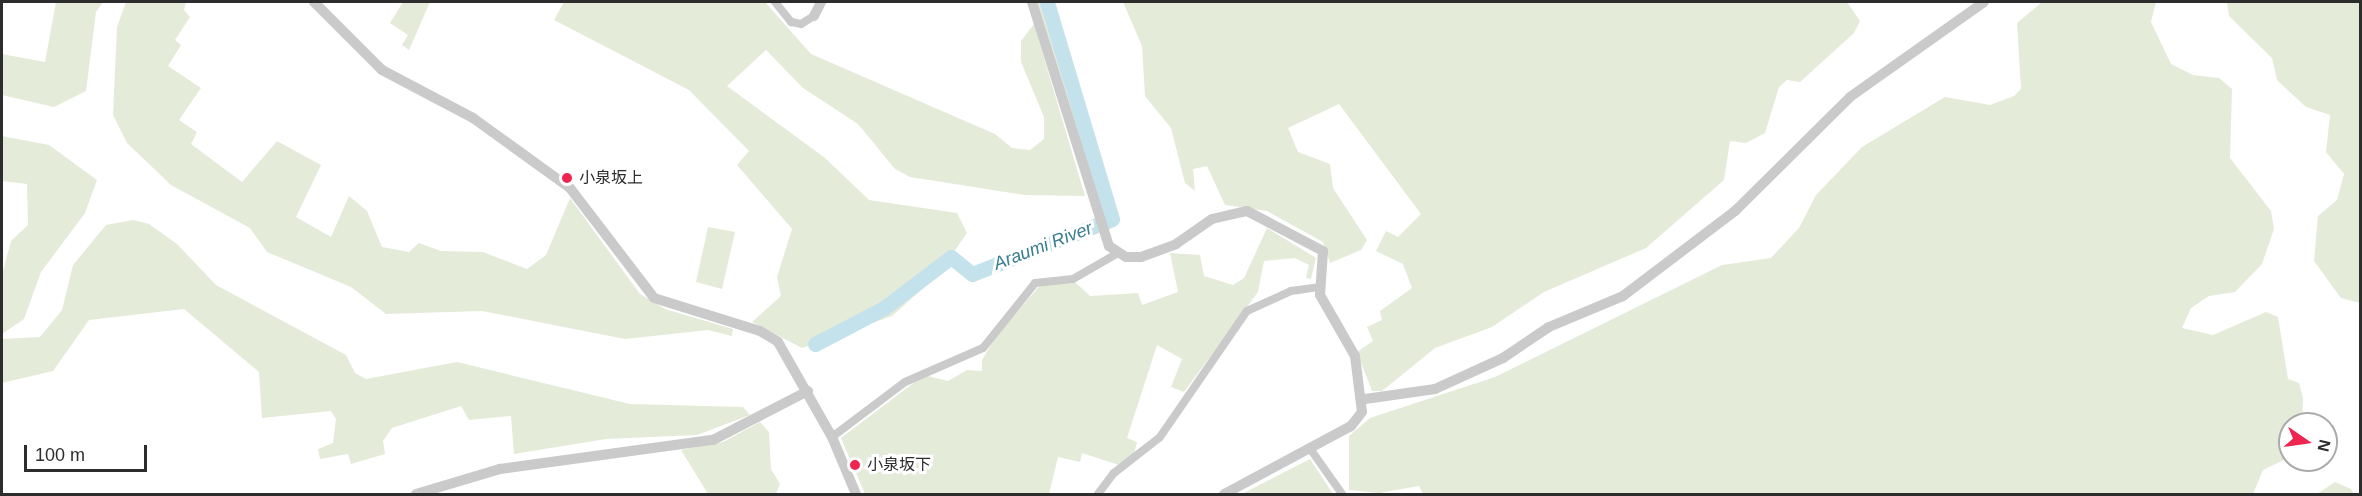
<!DOCTYPE html>
<html>
<head>
<meta charset="utf-8">
<style>
	body { margin:0 }
	#map { position:relative; width:2362px; height:496px; overflow:hidden; background:#fff; font-family:Arial,"Noto Sans JP",sans-serif }
	div>[style] { position:absolute }
	[style*='--x'] { left:calc(var(--x)*1px); top:calc(var(--y)*1px); width:calc(var(--w)*1px); rotate:calc(var(--a)*1deg) }
	.green>* { inset:0; background:#e5ebd9 }
	.river>* { height:15px; margin:-7.5px; padding:0 7.5px; transform-origin:7.5px; border-radius:7.5px; background:#c4e2ec }
	.minor>* { height:8px; margin:-4px; padding:0 4px; transform-origin:4px; border-radius:4px; background:#cacaca }
	.tertiary>* { height:10px; margin:-5px; padding:0 5px; transform-origin:5px; border-radius:5px; background:#cacaca }
	.dots>* { width:16px; height:16px; translate:-50% -50%; box-sizing:border-box; border:3px solid #fff; border-radius:50% }
	span { translate:-50% -50%; white-space:nowrap; text-align:center; line-height:1.15; -webkit-text-stroke:6px #fff; paint-order:stroke }
	.poi-label { font-size:16px; color:#2d2d2d }
	.left { translate:0 -50%; text-align:left }
	.water-label { font-size:18px; color:#377c92; font-style:italic }
	.frame { position:absolute; inset:0; border:3px solid #2d2d2d; pointer-events:none }
	.north { position:absolute; left:2278px; top:412px; width:60px; height:60px; box-sizing:border-box; background:#fff; border:2px solid #ababab; border-radius:50%; rotate:103deg; font-size:16px; font-weight:700; line-height:24px; text-align:center; color:#2d2d2d }
	.north::after { content:''; display:block; margin:auto; width:21px; height:27px; background:#ed2550; clip-path:polygon(50% 0,100% 100%,50% 72%,0 100%) }
	.scale { position:absolute; left:24px; top:445px; width:123px; height:27px; box-sizing:border-box; border:3px solid #2d2d2d; border-top:0; padding-left:8px; font-size:18px; line-height:21px; white-space:nowrap; color:#2d2d2d; -webkit-text-stroke:4px #fff; paint-order:stroke }
</style>
</head>
<body>
<div id="map">
	<div class="green">
		<i style="clip-path:polygon(56px 2px,103px 2px,96px 12px,86px 91px,54px 107px,2px 95px,2px 54px,45px 62px)"></i>
		<i style="clip-path:polygon(126px 2px,186px 2px,184px 10px,190px 17px,175px 40px,181px 45px,168px 66px,201px 88px,179px 120px,197px 132px,191px 144px,242px 182px,277px 141px,321px 165px,296px 217px,331px 237px,349px 196px,367px 211px,382px 247px,409px 252px,419px 243px,441px 251px,483px 252px,527px 269px,546px 255px,570px 198px,640px 294px,665px 309px,733px 329px,732px 336px,708px 330px,625px 339px,482px 311px,386px 314px,351px 287px,267px 252px,250px 228px,171px 185px,127px 143px,113px 115px,117px 27px)"></i>
		<i style="clip-path:polygon(403px 2px,430px 2px,409px 50px,402px 45px,408px 35px,390px 23px)"></i>
		<i style="clip-path:polygon(564px 2px,765px 2px,811px 54px,995px 134px,1012px 148px,1030px 150px,1044px 139px,1044px 117px,1021px 62px,1021px 41px,1034px 24px,1085px 196px,1025px 195px,910px 177px,895px 169px,858px 124px,803px 88px,766px 50px,727px 86px,825px 158px,869px 200px,957px 213px,967px 233px,937px 276px,892px 316px,802px 348px,752px 322px,781px 296px,777px 277px,792px 229px,737px 165px,749px 151px,689px 90px,554px 20px)"></i>
		<i style="clip-path:polygon(1036px 2px,1045px 2px,1096px 156px,1109px 218px,1105px 220px)"></i>
		<i style="clip-path:polygon(1123px 2px,1847px 2px,1860px 21px,1854px 33px,1800px 82px,1787px 80px,1779px 87px,1765px 133px,1746px 143px,1730px 141px,1724px 180px,1646px 248px,1544px 292px,1492px 327px,1435px 348px,1382px 391px,1372px 391px,1357px 352px,1373px 341px,1367px 327px,1382px 320px,1380px 311px,1412px 288px,1403px 264px,1376px 251px,1386px 231px,1398px 237px,1421px 214px,1339px 104px,1288px 128px,1298px 152px,1330px 164px,1333px 188px,1367px 240px,1361px 250px,1330px 263px,1323px 242px,1267px 211px,1225px 205px,1207px 166px,1193px 169px,1195px 191px,1185px 183px,1171px 128px,1145px 96px,1142px 46px)"></i>
		<i style="clip-path:polygon(2042px 2px,2156px 2px,2151px 22px,2171px 64px,2193px 75px,2219px 78px,2232px 89px,2230px 158px,2271px 211px,2274px 229px,2262px 264px,2235px 292px,2209px 296px,2191px 308px,2182px 328px,2213px 335px,2266px 312px,2278px 317px,2288px 379px,2299px 383px,2303px 398px,2302px 424px,2290px 424px,2290px 457px,2263px 470px,2253px 494px,1423px 494px,1419px 486px,1379px 493px,1349px 490px,1349px 436px,1370px 418px,1495px 377px,1722px 265px,1771px 258px,1799px 228px,1816px 195px,1862px 147px,1945px 97px,1990px 105px,2014px 96px,2021px 89px,2017px 23px)"></i>
		<i style="clip-path:polygon(2227px 2px,2360px 2px,2360px 303px,2341px 298px,2314px 261px,2318px 216px,2337px 200px,2344px 174px,2326px 152px,2330px 115px,2306px 107px,2277px 80px,2272px 58px,2229px 16px)"></i>
		<i style="clip-path:polygon(2px 136px,49px 145px,97px 180px,85px 213px,41px 272px,24px 319px,2px 334px,2px 275px,11px 241px,28px 225px,27px 184px,2px 181px)"></i>
		<i style="clip-path:polygon(133px 220px,149px 224px,177px 244px,216px 285px,346px 355px,355px 373px,366px 379px,457px 362px,630px 404px,743px 407px,750px 415px,697px 435px,606px 439px,514px 454px,511px 416px,469px 420px,461px 406px,392px 428px,383px 441px,385px 454px,351px 464px,348px 454px,320px 459px,318px 449px,333px 443px,336px 419px,331px 411px,262px 418px,259px 372px,184px 309px,89px 320px,53px 371px,2px 383px,2px 339px,40px 337px,62px 310px,73px 265px,106px 225px)"></i>
		<i style="clip-path:polygon(708px 227px,735px 232px,722px 289px,696px 282px)"></i>
		<i style="clip-path:polygon(1267px 228px,1316px 258px,1311px 279px,1306px 278px,1309px 265px,1295px 258px,1264px 261px,1258px 292px,1184px 392px,1171px 387px,1182px 359px,1157px 345px,1127px 438px,1137px 442px,1134px 454px,1119px 465px,1082px 453px,1080px 462px,1058px 457px,1049px 494px,865px 494px,841px 438px,924px 375px,948px 381px,967px 370px,982px 371px,982px 360px,996px 336px,1042px 283px,1076px 283px,1090px 296px,1138px 293px,1142px 305px,1178px 292px,1170px 253px,1200px 255px,1204px 276px,1233px 285px,1244px 278px)"></i>
		<i style="clip-path:polygon(760px 422px,769px 432px,771px 469px,780px 484px,776px 494px,708px 494px,681px 450px,723px 442px)"></i>
		<i style="clip-path:polygon(1310px 459px,1333px 494px,1242px 494px)"></i>
		<i style="clip-path:polygon(2335px 482px,2351px 489px,2354px 494px,2317px 494px)"></i>
	</div>
	<div class="river">
		<i style="--x:815;--y:344;--w:78;--a:-27.6"></i>
		<i style="--x:884;--y:308;--w:84;--a:-37.3"></i>
		<i style="--x:951;--y:257;--w:27;--a:39"></i>
		<i style="--x:972;--y:274;--w:150;--a:-21.4"></i>
		<i style="--x:1112;--y:219;--w:227;--a:-106.7"></i>
	</div>
	<div class="minor">
		<i style="--x:775;--y:2;--w:26;--a:51"></i>
		<i style="--x:791;--y:22;--w:10;--a:11"></i>
		<i style="--x:801;--y:24;--w:15;--a:-32"></i>
		<i style="--x:832;--y:437;--w:91;--a:-37"></i>
		<i style="--x:905;--y:382;--w:85;--a:-23.6"></i>
		<i style="--x:983;--y:348;--w:83;--a:-51.3"></i>
		<i style="--x:1035;--y:283;--w:38;--a:-6"></i>
		<i style="--x:1073;--y:279;--w:52;--a:-30"></i>
		<i style="--x:1311;--y:450;--w:54;--a:54.8"></i>
		<i style="--x:1098;--y:494;--w:26;--a:-53"></i>
		<i style="--x:1114;--y:473;--w:58;--a:-38"></i>
		<i style="--x:1160;--y:437;--w:153;--a:-55.4"></i>
		<i style="--x:1247;--y:311;--w:48;--a:-24.4"></i>
		<i style="--x:1291;--y:291;--w:28;--a:-8"></i>
	</div>
	<div class="tertiary">
		<i style="--x:314;--y:2;--w:96;--a:45"></i>
		<i style="--x:382;--y:70;--w:103;--a:27.8"></i>
		<i style="--x:473;--y:118;--w:120;--a:35.8"></i>
		<i style="--x:570;--y:188;--w:138;--a:52.6"></i>
		<i style="--x:654;--y:298;--w:111;--a:17.3"></i>
		<i style="--x:760;--y:331;--w:21;--a:31"></i>
		<i style="--x:778;--y:342;--w:109;--a:60.4"></i>
		<i style="--x:832;--y:437;--w:62;--a:67.2"></i>
		<i style="--x:1032;--y:2;--w:256;--a:72.5"></i>
		<i style="--x:1109;--y:246;--w:20;--a:33"></i>
		<i style="--x:1126;--y:257;--w:15;--a:0"></i>
		<i style="--x:1141;--y:257;--w:37;--a:-20"></i>
		<i style="--x:1176;--y:244;--w:44;--a:-34.8"></i>
		<i style="--x:1212;--y:219;--w:36;--a:-13"></i>
		<i style="--x:1247;--y:211;--w:86;--a:27.8"></i>
		<i style="--x:1323;--y:251;--w:44;--a:93.9"></i>
		<i style="--x:1320;--y:295;--w:70;--a:60.2"></i>
		<i style="--x:1355;--y:356;--w:56;--a:82.9"></i>
		<i style="--x:1362;--y:412;--w:18;--a:128"></i>
		<i style="--x:1351;--y:426;--w:144;--a:151.8"></i>
		<i style="--x:814;--y:16;--w:16;--a:-63"></i>
		<i style="--x:1365;--y:399;--w:71;--a:-8.1"></i>
		<i style="--x:1435;--y:389;--w:75;--a:-24.5"></i>
		<i style="--x:1503;--y:358;--w:55;--a:-34"></i>
		<i style="--x:1549;--y:327;--w:80;--a:-22.7"></i>
		<i style="--x:1623;--y:296;--w:141;--a:-37.2"></i>
		<i style="--x:1735;--y:211;--w:162;--a:-44.7"></i>
		<i style="--x:1850;--y:97;--w:164;--a:-35.3"></i>
		<i style="--x:416;--y:494;--w:88;--a:-16.6"></i>
		<i style="--x:500;--y:469;--w:215;--a:-7.8"></i>
		<i style="--x:713;--y:440;--w:107;--a:-27.3"></i>
	</div>
	<div class="dots">
		<i style="left:567px;top:178px;background:#ed2550"></i>
		<i style="left:855px;top:465px;background:#ed2550"></i>
	</div>
	<div class="poi-label">
		<span class="left" style="left:579px;top:178px">小泉坂上</span>
		<span class="left" style="left:867px;top:465px">小泉坂下</span>
	</div>
	<div class="water-label">
		<span style="left:1043px;top:246px;rotate:-21deg">Araumi River</span>
	</div>
	<div class="frame"></div>
	<div class="north">N</div>
	<div class="scale">100 m</div>
</div>
</body>
</html>
